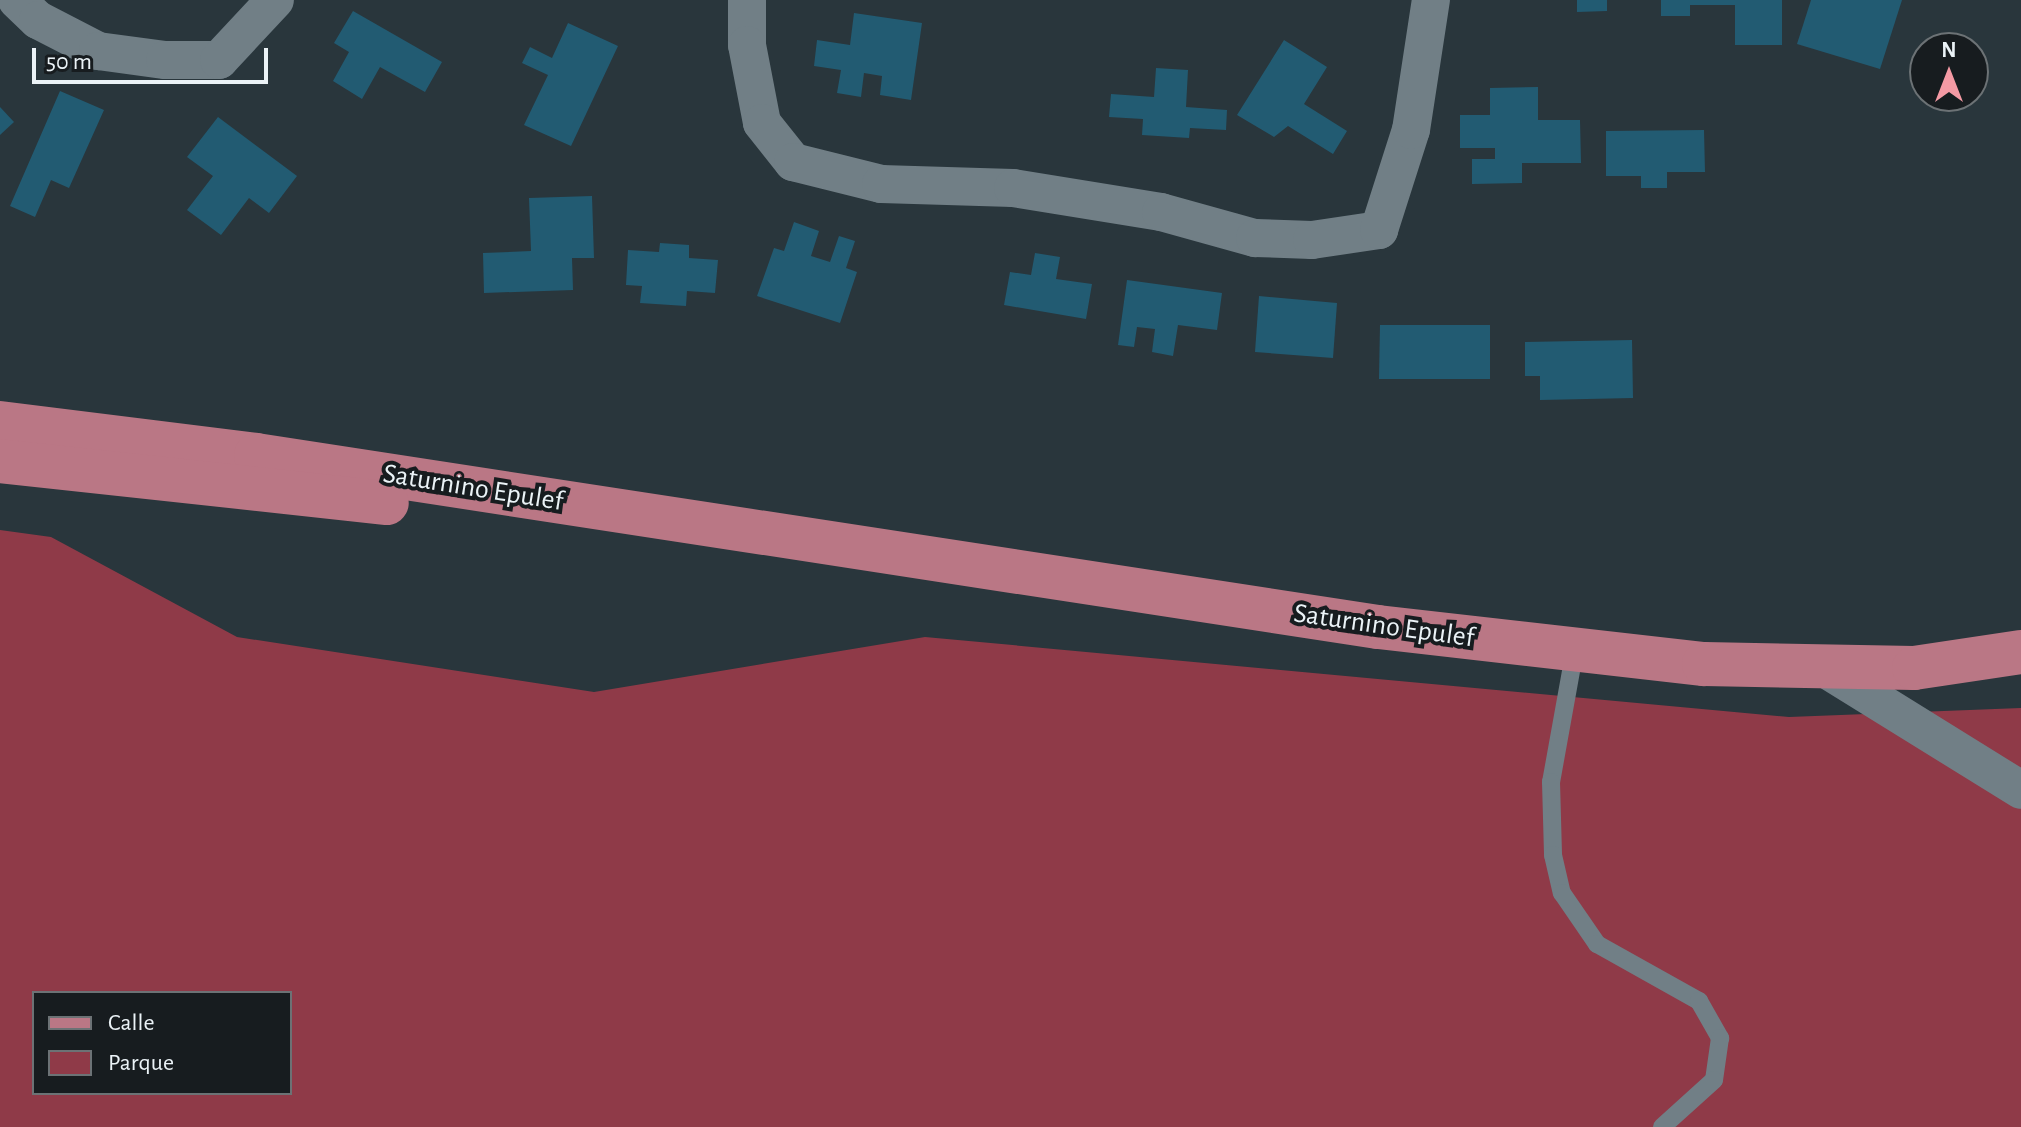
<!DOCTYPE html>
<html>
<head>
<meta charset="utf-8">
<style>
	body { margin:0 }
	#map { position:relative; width:2021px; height:1127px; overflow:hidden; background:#29363c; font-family:"Alegreya Sans",sans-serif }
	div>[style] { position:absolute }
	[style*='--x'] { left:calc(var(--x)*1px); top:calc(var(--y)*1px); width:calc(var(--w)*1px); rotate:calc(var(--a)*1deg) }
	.green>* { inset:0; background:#8f3a48 }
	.building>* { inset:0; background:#225b72 }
	.lane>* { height:18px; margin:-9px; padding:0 9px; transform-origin:9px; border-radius:9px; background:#717f86 }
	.street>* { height:38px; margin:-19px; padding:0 19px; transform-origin:19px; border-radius:19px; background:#717f86 }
	.primary>* { height:44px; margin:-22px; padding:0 22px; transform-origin:22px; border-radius:22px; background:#ba7785 }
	span { translate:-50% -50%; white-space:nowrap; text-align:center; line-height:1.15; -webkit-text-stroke:8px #171c1f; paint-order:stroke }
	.street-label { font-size:28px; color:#ebf3f7 }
	.legend { position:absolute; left:32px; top:991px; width:260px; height:104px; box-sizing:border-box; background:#171c1f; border:2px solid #6c7275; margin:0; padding:10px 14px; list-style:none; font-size:24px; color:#ebf3f7 }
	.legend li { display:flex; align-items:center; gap:16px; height:40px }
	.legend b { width:40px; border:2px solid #6c7275 }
	.north { position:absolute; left:1909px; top:32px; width:80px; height:80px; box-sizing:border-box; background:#171c1f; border:2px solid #6c7275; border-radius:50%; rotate:0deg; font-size:22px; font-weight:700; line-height:32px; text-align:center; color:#ebf3f7 }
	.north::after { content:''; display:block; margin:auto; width:28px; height:36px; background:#f49aa4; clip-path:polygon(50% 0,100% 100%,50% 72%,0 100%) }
	.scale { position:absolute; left:32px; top:48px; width:236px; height:36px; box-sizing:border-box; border:4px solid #ebf3f7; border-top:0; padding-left:10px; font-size:24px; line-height:28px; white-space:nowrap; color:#ebf3f7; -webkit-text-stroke:6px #171c1f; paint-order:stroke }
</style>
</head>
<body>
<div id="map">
	<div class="green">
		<i style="clip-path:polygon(evenodd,0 530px,51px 537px,237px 637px,594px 692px,925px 637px,1789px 717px,2021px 708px,2021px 1127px,0 1127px,0 530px,34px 993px,290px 993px,290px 1093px,34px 1093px,34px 993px)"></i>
	</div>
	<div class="building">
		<i style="clip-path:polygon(1577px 0,1607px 0,1607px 11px,1577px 12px)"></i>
		<i style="clip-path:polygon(1661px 0,1782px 0,1782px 45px,1735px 45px,1735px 5px,1690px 5px,1690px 16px,1661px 16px)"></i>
		<i style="clip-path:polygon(1811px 0,1902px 0,1880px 69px,1797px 44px)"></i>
		<i style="clip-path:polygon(353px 11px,442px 62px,425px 92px,380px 67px,362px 99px,333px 81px,349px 52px,334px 43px)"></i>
		<i style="clip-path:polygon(854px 13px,922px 23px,911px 100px,880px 95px,882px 76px,864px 73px,861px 97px,837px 93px,841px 70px,814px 66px,817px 40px,850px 45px)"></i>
		<i style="clip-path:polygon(568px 23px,618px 46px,571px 146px,524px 125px,548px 75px,522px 63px,530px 47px,552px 58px)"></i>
		<i style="clip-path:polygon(1284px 40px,1327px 67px,1304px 104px,1347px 131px,1333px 154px,1288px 126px,1274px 137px,1237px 115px)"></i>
		<i style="clip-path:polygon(1156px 68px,1188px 70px,1186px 107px,1227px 110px,1226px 130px,1190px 128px,1189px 138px,1142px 135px,1143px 119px,1109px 117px,1111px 94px,1154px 97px)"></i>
		<i style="clip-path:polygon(1538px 87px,1538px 120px,1580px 120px,1581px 163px,1522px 163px,1522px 183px,1472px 184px,1472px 159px,1495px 159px,1495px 148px,1460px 148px,1460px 115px,1490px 115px,1490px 88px)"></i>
		<i style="clip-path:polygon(60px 91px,104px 110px,69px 188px,51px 180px,35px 217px,10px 206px)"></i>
		<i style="clip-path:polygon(0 107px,14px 122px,0 135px)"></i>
		<i style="clip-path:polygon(218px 117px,297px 176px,269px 213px,249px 198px,221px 235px,187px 210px,213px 176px,187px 157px)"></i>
		<i style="clip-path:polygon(1704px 130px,1705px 172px,1667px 172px,1667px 188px,1641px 188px,1641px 176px,1606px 176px,1606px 131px)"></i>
		<i style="clip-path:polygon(592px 196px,594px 258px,572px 258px,573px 290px,484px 293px,483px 253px,531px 251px,529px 198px)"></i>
		<i style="clip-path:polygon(794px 222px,819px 231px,811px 256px,830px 262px,839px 236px,855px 241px,846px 268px,857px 272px,840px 323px,757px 296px,774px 248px,784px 251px)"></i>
		<i style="clip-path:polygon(660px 243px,689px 245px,689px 258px,718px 260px,715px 293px,687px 291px,686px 306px,640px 303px,642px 286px,626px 285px,628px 250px,659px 252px)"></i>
		<i style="clip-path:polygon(1035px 253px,1060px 257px,1056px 279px,1092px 284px,1086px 319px,1004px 305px,1010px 272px,1031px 275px)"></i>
		<i style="clip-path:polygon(1127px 280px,1222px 293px,1217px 330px,1178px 325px,1173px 356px,1152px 352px,1155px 329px,1137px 327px,1134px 347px,1118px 345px)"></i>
		<i style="clip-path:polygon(1259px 296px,1337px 303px,1333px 358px,1255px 352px)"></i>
		<i style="clip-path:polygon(1380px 325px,1490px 325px,1490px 379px,1379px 379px)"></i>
		<i style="clip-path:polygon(1632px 340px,1633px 398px,1540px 400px,1540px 376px,1525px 376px,1525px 342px)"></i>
	</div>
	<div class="lane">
		<i style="--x:1575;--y:649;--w:135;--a:100.2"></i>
		<i style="--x:1551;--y:782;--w:73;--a:88.4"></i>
		<i style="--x:1553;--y:855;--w:39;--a:77"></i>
		<i style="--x:1562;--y:893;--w:62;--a:55.5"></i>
		<i style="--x:1597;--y:944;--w:117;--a:29.2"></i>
		<i style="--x:1699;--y:1001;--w:43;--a:60.4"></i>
		<i style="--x:1720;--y:1038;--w:42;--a:98.1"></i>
		<i style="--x:1714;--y:1080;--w:70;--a:137.9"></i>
	</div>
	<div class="street">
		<i style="--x:17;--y:0;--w:29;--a:44"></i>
		<i style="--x:38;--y:20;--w:68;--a:27.3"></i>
		<i style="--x:98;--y:51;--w:68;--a:7.7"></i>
		<i style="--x:165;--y:60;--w:54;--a:0"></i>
		<i style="--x:219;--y:60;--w:82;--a:-47"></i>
		<i style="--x:747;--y:0;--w:45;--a:90"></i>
		<i style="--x:747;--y:45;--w:79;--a:79.1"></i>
		<i style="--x:762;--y:123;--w:50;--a:51.5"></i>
		<i style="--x:793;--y:162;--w:91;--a:14"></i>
		<i style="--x:881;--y:184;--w:132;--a:1.7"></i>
		<i style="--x:1013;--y:188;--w:150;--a:9.2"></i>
		<i style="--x:1161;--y:212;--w:98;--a:15.5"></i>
		<i style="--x:1255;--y:238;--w:57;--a:2"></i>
		<i style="--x:1312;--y:240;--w:68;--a:-8.5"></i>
		<i style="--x:1379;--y:230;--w:105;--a:-72.3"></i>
		<i style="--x:1411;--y:130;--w:132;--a:-81.3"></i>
		<i style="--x:1826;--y:669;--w:229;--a:31.8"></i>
	</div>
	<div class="primary">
		<i style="--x:0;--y:423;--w:258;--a:7.1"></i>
		<i style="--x:256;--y:455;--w:1135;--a:8.72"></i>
		<i style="--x:1378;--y:627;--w:328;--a:6.5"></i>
		<i style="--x:1704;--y:664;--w:210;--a:1.1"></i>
		<i style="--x:1914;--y:668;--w:108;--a:-8.5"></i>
		<i style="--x:0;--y:461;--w:389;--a:6.2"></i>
	</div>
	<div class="street-label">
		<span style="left:473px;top:488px;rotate:9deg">Saturnino Epulef</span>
		<span style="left:1384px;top:626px;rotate:8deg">Saturnino Epulef</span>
	</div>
	<ul class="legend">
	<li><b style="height:10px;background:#ba7785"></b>Calle</li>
	<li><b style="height:22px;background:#8f3a48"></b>Parque</li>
	</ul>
	<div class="north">N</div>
	<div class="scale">50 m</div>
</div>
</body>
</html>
